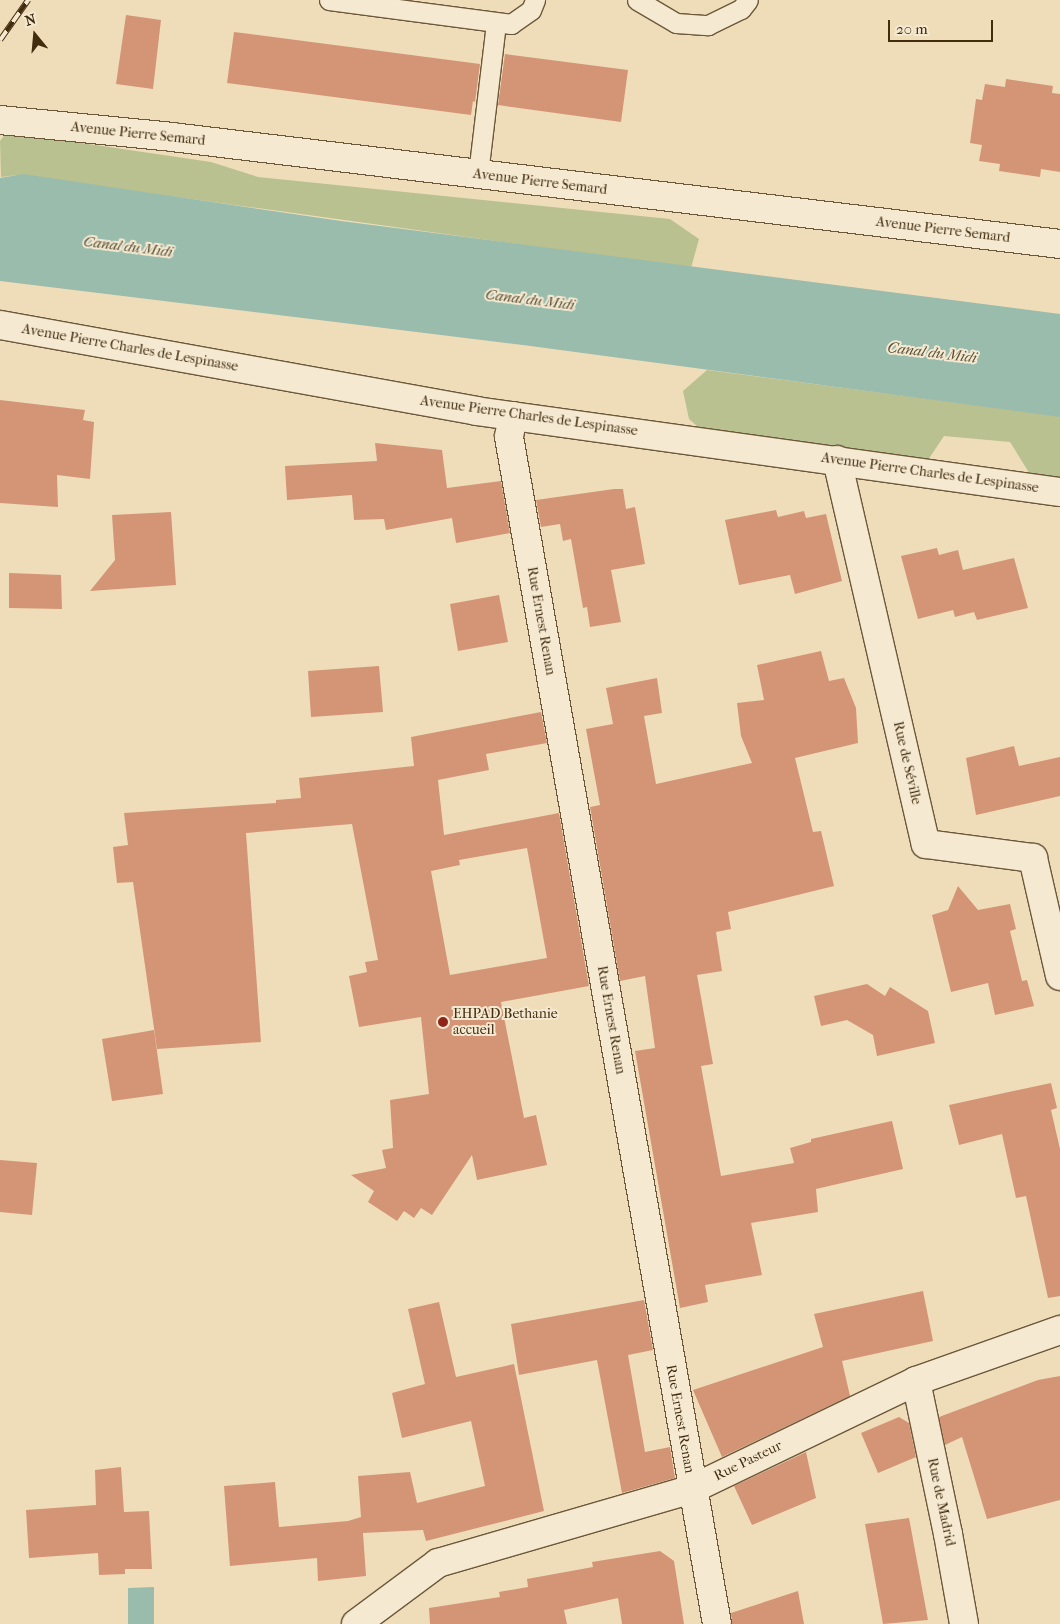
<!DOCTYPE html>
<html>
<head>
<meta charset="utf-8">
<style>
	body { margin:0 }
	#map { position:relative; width:1060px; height:1624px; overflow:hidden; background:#efddba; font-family:"IM FELL French Canon",serif }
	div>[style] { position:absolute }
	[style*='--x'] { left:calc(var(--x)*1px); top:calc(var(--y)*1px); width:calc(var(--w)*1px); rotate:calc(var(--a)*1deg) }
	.green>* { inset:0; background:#b9c190 }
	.water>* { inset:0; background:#9abcac }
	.building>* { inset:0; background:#d39576 }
	.roads { filter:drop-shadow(1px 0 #6c5839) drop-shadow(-1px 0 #6c5839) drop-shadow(0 1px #6c5839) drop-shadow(0 -1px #6c5839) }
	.service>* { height:19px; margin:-9.5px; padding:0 9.5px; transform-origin:9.5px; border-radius:9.5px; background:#f5e9d2 }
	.minor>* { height:28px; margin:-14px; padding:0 14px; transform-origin:14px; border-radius:14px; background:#f5e9d2 }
	.rail>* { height:5.5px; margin-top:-2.75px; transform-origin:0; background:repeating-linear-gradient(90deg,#f5e9d2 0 11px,#412c0e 0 22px); box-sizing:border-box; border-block:1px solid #412c0e }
	.dots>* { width:14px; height:14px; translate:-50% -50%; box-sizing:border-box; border:2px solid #f5e9d2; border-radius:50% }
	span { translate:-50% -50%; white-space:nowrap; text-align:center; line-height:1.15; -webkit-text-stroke:4px #f5e9d2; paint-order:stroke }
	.street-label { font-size:14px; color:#412c0e }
	.poi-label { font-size:14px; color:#412c0e }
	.left { translate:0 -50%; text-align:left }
	.water-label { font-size:15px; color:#575036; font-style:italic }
	.north { position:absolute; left:10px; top:10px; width:50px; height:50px; -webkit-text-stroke:4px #f5e9d2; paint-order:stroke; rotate:343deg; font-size:14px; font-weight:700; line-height:20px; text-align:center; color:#412c0e }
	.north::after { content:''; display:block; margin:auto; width:18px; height:22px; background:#412c0e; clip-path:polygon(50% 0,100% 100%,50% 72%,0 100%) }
	.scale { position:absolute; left:888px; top:20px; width:105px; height:22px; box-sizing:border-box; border:2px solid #412c0e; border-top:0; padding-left:6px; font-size:15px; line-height:18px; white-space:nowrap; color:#412c0e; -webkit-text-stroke:4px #f5e9d2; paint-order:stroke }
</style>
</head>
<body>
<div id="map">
	<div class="green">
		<i style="clip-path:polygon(7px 132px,211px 162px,258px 177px,670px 219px,699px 239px,691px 268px,18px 175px,1px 177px,0 141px)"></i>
		<i style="clip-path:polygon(707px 370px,1060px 416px,1060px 482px,1033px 479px,1010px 442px,944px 436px,928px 460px,705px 433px,689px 419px,683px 391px)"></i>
	</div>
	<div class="water">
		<i style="clip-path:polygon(23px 174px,341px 221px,1060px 314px,1060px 417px,523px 345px,0 281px,0 178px)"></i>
		<i style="clip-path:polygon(154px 1587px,154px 1624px,128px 1624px,128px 1588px)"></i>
	</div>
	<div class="building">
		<i style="clip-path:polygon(126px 15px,161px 20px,153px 89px,116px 84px)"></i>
		<i style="clip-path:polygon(234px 32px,480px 64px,475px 102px,473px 101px,471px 115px,227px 83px)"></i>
		<i style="clip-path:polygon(505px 54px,628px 70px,621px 122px,498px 105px)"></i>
		<i style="clip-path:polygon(1006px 79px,1053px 86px,1052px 93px,1060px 94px,1060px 172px,1041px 169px,1040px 177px,999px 171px,1000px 164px,979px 161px,982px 145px,970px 143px,976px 99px,982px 100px,985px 84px,1005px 87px)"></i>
		<i style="clip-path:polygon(0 400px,85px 410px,83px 420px,94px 422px,90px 479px,57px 475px,58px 507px,0 503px)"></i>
		<i style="clip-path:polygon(375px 443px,442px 450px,447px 488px,501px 481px,510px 533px,456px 543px,452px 518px,386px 530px,384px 519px,354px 520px,352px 495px,287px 500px,285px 466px,377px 461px)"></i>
		<i style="clip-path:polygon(614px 489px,623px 489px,626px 509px,635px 507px,645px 564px,611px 570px,621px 622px,590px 627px,587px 607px,583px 608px,571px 539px,563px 541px,560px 524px,541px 527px,536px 500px)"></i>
		<i style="clip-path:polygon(776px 510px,778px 517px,804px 511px,806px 518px,826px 514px,842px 581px,795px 594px,790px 575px,739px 585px,725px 520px)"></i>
		<i style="clip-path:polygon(171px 512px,176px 585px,90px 591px,115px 560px,112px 515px)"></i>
		<i style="clip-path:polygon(937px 548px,939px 555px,958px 550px,963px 570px,1014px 558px,1028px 608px,977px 620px,974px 612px,955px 617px,953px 610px,918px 619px,901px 556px)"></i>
		<i style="clip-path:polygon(9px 573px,61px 575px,62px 609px,9px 608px)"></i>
		<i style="clip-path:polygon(499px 595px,508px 642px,458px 651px,450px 604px)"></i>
		<i style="clip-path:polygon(821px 651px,829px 681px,844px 678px,856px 708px,858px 743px,795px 758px,813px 832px,821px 831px,834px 886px,728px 912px,731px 929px,716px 932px,722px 971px,697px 975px,713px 1064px,701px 1066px,721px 1176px,794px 1163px,790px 1148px,811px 1142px,811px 1139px,892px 1121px,903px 1169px,816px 1189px,818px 1212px,751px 1223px,762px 1275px,705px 1285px,708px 1302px,680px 1308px,635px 1051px,655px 1048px,645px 976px,620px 981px,590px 807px,600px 805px,586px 729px,613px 724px,606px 688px,657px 678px,662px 713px,644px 716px,656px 784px,752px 763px,741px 736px,737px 703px,764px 700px,757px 665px)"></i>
		<i style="clip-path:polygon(379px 666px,383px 712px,311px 717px,308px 671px)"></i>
		<i style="clip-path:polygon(evenodd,541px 712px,547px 743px,486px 754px,489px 770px,438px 780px,444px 835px,559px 813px,589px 986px,501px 1002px,524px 1118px,536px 1115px,547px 1165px,477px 1180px,472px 1155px,432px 1215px,421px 1208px,414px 1218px,404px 1211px,397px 1221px,368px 1202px,374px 1191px,351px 1175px,386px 1168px,382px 1150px,393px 1148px,390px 1100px,429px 1094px,421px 1017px,359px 1027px,349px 976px,367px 972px,365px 962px,378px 960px,352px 824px,246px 833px,261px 1042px,157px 1049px,133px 882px,117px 883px,113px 847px,128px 845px,124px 813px,276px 803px,276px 800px,301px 798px,299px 778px,414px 766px,411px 737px,541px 712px,527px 848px,547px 958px,450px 975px,431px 871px,460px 865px,459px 860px,527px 848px)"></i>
		<i style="clip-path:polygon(1014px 746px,1019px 766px,1060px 757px,1060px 796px,976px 815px,966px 758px)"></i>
		<i style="clip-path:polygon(958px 886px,978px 910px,1010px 904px,1016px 929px,1010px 931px,1022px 981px,1027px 980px,1034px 1006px,995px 1015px,988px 983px,951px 992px,932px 915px,948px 910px)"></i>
		<i style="clip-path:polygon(867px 984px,885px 996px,890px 987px,928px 1011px,935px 1043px,877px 1056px,873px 1035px,847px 1020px,821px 1026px,814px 996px)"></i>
		<i style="clip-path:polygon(154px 1030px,163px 1094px,112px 1101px,102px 1039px)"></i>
		<i style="clip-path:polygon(1051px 1083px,1057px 1108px,1051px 1110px,1060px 1149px,1060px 1296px,1048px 1298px,1026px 1196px,1016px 1198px,1002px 1134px,959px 1145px,949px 1105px)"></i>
		<i style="clip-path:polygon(0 1160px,37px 1163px,32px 1215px,0 1212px)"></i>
		<i style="clip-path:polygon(923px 1291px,933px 1341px,842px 1361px,850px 1396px,722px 1457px,693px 1390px,823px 1347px,814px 1314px)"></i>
		<i style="clip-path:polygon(644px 1300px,653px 1350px,628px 1355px,645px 1452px,670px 1447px,675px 1478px,622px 1493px,597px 1360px,519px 1375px,511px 1324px)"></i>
		<i style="clip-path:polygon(439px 1302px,456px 1377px,514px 1364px,544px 1511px,426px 1541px,423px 1530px,363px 1533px,366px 1576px,318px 1581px,317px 1558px,230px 1566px,224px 1486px,275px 1482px,279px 1527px,348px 1521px,361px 1517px,358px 1476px,410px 1472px,417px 1503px,485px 1486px,471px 1421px,402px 1438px,392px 1393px,425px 1384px,408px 1309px)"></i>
		<i style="clip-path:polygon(1060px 1376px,1060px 1500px,987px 1519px,962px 1437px,945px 1445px,939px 1417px,1038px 1380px)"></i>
		<i style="clip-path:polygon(899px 1417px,909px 1423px,916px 1457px,878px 1473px,861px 1433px)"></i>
		<i style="clip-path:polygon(806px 1452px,816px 1498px,752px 1525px,734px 1486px)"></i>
		<i style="clip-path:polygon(121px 1467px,124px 1512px,149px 1511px,152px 1569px,125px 1569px,125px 1574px,99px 1575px,98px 1553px,29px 1558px,26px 1510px,96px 1505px,95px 1470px)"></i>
		<i style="clip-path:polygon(909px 1518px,928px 1620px,883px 1624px,865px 1524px)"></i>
		<i style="clip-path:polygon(660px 1551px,674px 1561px,684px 1624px,622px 1624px,618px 1598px,564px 1610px,567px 1624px,430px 1624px,429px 1608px,500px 1597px,499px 1592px,528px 1587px,527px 1579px,593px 1567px,592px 1562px)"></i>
		<i style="clip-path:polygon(798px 1591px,804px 1624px,732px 1624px,731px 1613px)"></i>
	</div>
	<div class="roads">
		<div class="service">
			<i style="--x:329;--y:0;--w:184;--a:7.5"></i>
			<i style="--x:511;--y:24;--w:24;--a:-35"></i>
			<i style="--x:531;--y:10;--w:11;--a:-68"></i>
			<i style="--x:637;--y:0;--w:45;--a:30.5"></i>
			<i style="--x:676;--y:23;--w:32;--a:4"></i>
			<i style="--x:708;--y:25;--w:37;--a:-26"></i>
			<i style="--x:741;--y:9;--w:11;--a:-52"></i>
			<i style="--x:478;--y:174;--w:151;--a:-83.2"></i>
		</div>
		<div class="minor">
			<i style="--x:0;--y:120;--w:173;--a:5.6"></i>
			<i style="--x:172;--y:137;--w:894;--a:6.87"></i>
			<i style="--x:0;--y:325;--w:484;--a:10.2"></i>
			<i style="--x:476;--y:411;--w:590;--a:7.9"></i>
			<i style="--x:513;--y:416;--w:21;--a:101"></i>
			<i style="--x:509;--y:437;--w:1205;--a:80.06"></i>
			<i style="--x:837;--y:460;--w:394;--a:77"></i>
			<i style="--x:926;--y:844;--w:108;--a:7.5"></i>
			<i style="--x:1033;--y:858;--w:121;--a:77.1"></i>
			<i style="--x:916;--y:1381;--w:156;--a:78.2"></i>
			<i style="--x:948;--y:1534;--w:91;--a:79.9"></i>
			<i style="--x:356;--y:1624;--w:102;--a:-36.6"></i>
			<i style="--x:438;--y:1563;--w:265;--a:-16.2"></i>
			<i style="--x:692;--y:1489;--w:249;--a:-25.7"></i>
			<i style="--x:916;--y:1381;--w:153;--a:-19.5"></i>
		</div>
	</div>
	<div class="rail">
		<i style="--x:0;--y:40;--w:49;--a:-55"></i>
	</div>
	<div class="dots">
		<i style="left:443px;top:1022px;background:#8f2418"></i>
	</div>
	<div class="street-label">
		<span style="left:138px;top:134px;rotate:6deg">Avenue Pierre Semard</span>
		<span style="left:540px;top:182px;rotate:7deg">Avenue Pierre Semard</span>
		<span style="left:943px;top:230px;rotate:7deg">Avenue Pierre Semard</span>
		<span style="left:130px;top:348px;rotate:10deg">Avenue Pierre Charles de Lespinasse</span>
		<span style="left:529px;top:416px;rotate:8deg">Avenue Pierre Charles de Lespinasse</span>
		<span style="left:930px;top:473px;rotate:8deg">Avenue Pierre Charles de Lespinasse</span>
		<span style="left:541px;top:621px;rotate:80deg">Rue Ernest Renan</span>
		<span style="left:907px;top:763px;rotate:77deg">Rue de Séville</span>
		<span style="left:611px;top:1020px;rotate:80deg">Rue Ernest Renan</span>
		<span style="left:680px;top:1419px;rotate:80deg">Rue Ernest Renan</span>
		<span style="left:748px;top:1461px;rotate:-26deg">Rue Pasteur</span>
		<span style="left:941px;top:1502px;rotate:78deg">Rue de Madrid</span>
	</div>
	<div class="poi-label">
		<span class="left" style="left:453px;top:1022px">EHPAD Bethanie<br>accueil</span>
	</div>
	<div class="water-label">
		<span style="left:128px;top:247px;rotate:7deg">Canal du Midi</span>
		<span style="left:530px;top:300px;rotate:7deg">Canal du Midi</span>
		<span style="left:932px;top:353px;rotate:7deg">Canal du Midi</span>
	</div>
	<div class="north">N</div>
	<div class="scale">20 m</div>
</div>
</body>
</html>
